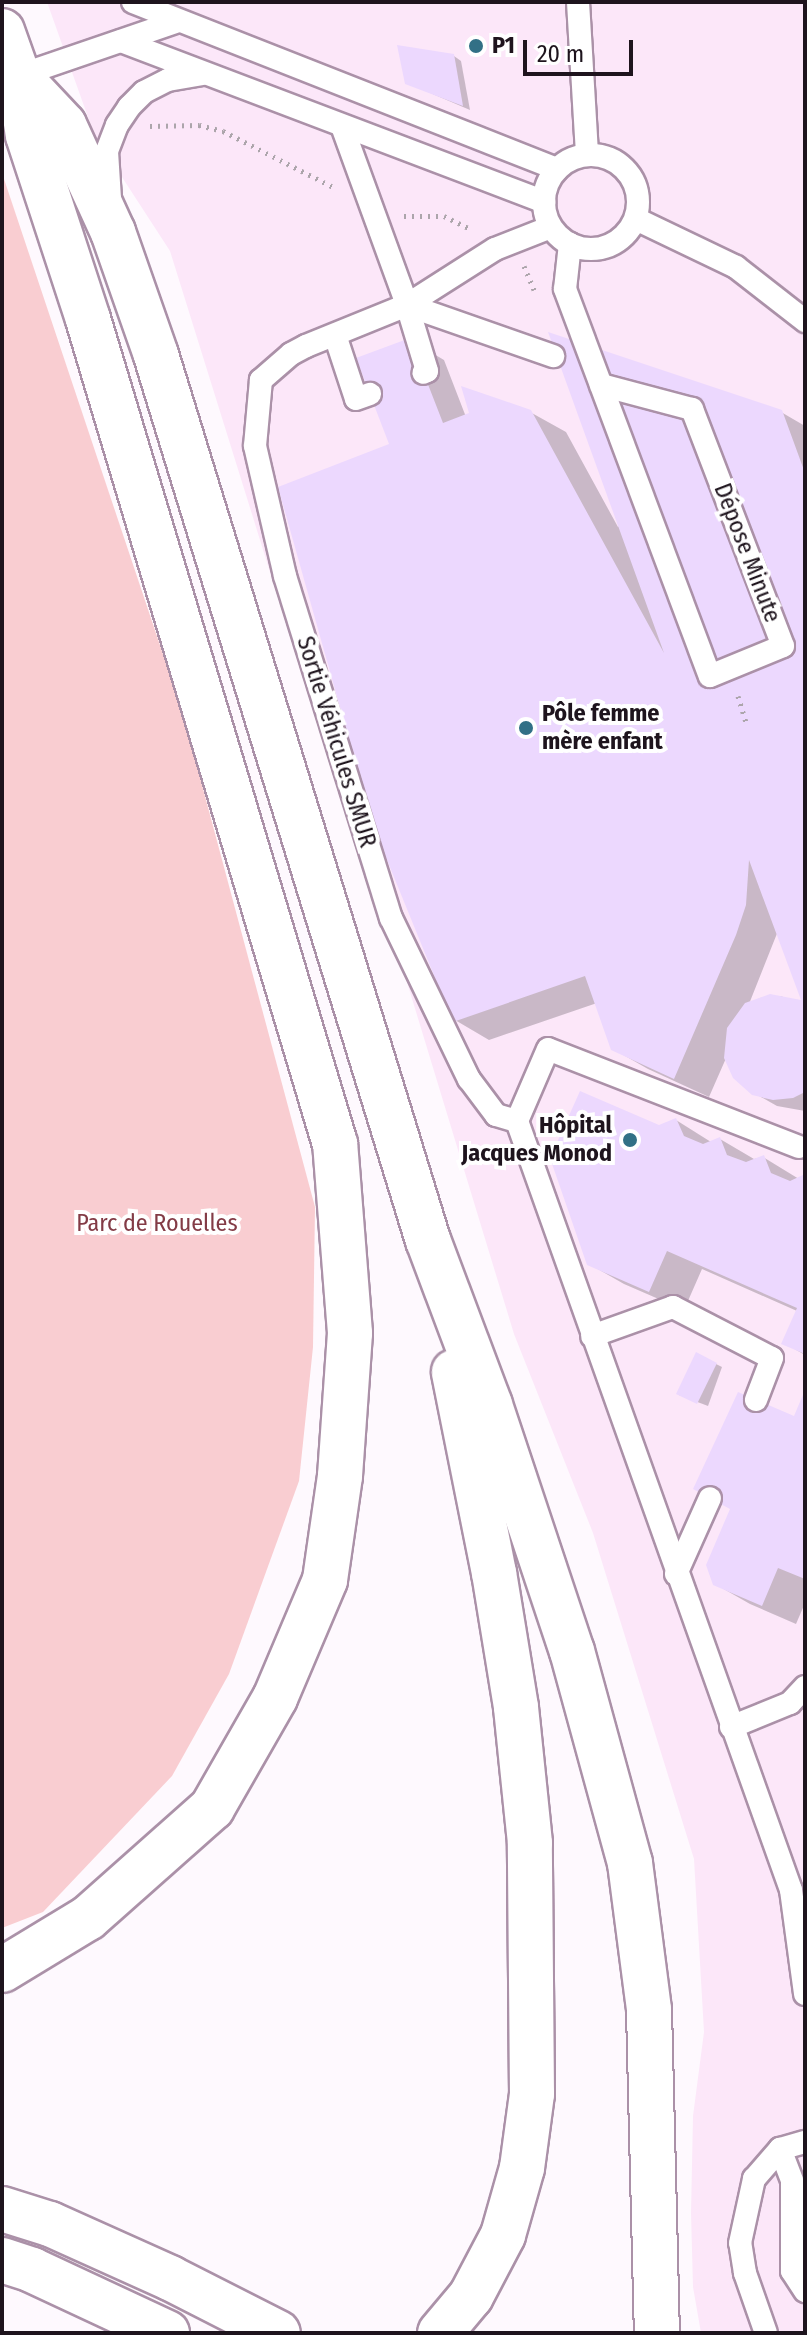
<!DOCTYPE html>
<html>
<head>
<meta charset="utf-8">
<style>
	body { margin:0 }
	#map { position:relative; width:807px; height:2335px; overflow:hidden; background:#fef9fe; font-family:"Fira Sans Condensed",sans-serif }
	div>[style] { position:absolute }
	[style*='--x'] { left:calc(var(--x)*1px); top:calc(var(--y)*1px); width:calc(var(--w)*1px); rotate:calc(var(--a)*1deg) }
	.built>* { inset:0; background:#fce7f9 }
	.green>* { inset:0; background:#f9cdd1 }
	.shadow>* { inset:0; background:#0003 }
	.building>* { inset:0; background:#ecd8fe }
	.path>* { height:5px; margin-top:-2.5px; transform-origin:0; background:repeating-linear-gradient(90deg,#aca5ab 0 2px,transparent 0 8px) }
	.roads { filter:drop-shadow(2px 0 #ab91a8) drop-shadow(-2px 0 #ab91a8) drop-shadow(0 2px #ab91a8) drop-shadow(0 -2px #ab91a8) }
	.service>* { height:22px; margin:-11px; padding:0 11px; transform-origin:11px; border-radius:11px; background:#fff }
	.service>.ring { margin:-11px; padding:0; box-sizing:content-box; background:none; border:22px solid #fff; border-radius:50% }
	.secondary>* { height:44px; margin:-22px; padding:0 22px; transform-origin:22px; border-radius:22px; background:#fff }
	.trunk>* { height:44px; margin:-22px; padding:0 22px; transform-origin:22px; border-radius:22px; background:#fff }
	.dots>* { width:22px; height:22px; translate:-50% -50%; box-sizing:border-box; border:4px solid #fff; border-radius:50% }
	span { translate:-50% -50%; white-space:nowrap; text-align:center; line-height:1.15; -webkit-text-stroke:8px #fff; paint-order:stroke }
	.poi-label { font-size:24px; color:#1e141d; font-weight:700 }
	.left { translate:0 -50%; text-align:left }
	.right { translate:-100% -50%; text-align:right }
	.street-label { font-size:24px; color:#1e141d }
	.park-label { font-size:24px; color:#833b46 }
	.frame { position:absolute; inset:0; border:4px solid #1e141d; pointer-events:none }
	.scale { position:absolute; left:523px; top:40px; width:110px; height:36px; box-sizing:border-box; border:4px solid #1e141d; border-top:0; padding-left:10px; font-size:24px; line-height:28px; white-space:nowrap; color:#1e141d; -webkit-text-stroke:6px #fff; paint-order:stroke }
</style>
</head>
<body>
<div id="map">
	<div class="built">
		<i style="clip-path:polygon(47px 2px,805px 2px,805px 2333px,701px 2333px,693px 2287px,691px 2213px,693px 2116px,704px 2032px,694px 1859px,593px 1533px,514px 1334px,396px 946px,351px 832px,170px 251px,94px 134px)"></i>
	</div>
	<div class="green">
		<i style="clip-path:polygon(2px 173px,183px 714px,315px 1207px,313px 1347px,299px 1481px,229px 1674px,172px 1776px,43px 1912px,2px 1928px)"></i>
	</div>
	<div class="shadow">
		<i style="clip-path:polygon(454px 56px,461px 61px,470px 110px,407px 83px)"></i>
		<i style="clip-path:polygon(410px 340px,444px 360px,466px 417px,530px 412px,566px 432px,618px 527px,781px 412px,805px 426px,805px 1004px,778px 931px,749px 1004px,760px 998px,780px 996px,805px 1004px,805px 1111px,777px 1106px,754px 1093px,727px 1056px,709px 1097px,648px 1069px,613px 1049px,597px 1003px,489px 1040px,455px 1020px,392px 445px)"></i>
		<i style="clip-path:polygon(676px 1120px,711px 1142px,720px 1139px,754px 1159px,763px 1157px,799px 1179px,805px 1177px,805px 1355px,784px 1343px,797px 1311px,702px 1269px,684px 1310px,624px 1284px,589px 1264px,659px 1127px)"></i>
		<i style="clip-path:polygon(714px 1363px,722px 1367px,708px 1406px,679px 1395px)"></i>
		<i style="clip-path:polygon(805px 1395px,805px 1603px,796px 1624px,750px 1604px,715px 1584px)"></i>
	</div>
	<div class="building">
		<i style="clip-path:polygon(397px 45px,454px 54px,463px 106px,405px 84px)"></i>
		<i style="clip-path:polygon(548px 332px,782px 410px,805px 473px,805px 1092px,793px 1098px,773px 1100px,752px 1095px,733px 1078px,724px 1058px,727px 1028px,745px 1003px,770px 994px,801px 1000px,749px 860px,746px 905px,736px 935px,674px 1079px,611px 1050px,585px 976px,453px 1022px,374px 828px,278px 487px,389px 444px,356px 358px,410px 338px,443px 423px,469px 413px,461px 386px,531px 410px,664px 653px)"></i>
		<i style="clip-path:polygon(580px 1091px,659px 1125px,676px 1118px,684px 1136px,703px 1144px,720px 1137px,727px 1155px,746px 1162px,764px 1155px,771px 1173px,790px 1181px,805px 1174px,805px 1354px,781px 1344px,797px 1308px,667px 1251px,649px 1292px,587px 1265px,550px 1158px)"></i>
		<i style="clip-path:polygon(696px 1352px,717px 1363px,697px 1404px,676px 1394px)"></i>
		<i style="clip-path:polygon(805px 1390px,805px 1579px,778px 1568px,762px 1606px,713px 1585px,706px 1565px,730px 1509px,693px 1489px,738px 1392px,794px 1416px)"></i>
	</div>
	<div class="path">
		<i style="--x:150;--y:126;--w:49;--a:-1.2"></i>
		<i style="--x:199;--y:125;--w:25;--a:14"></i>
		<i style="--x:223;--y:131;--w:123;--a:27"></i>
		<i style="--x:404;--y:216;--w:40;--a:0"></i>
		<i style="--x:444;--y:216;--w:30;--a:26"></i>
		<i style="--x:524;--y:266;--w:26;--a:67"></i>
		<i style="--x:738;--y:696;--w:27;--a:73"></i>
	</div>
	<div class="roads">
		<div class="service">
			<i style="--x:133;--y:2;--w:456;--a:21.5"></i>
			<i style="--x:578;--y:2;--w:153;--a:86.6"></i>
			<i style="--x:121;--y:41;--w:453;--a:20.8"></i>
			<i style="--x:18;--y:76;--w:167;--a:-18.9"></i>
			<i style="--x:342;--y:126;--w:190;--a:70"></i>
			<i style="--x:407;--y:305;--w:109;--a:157.9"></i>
			<i style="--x:306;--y:346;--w:17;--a:152"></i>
			<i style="--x:291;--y:354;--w:40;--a:139"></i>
			<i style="--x:261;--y:380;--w:66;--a:95.2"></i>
			<i style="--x:255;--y:446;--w:133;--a:77"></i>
			<i style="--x:285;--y:576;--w:358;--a:72.8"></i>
			<i style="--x:391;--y:918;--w:179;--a:64.2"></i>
			<i style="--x:469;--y:1079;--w:45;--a:53.1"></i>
			<i style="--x:496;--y:1115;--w:22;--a:16"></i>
			<i class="ring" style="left:544px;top:155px;width:72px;height:72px"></i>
			<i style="--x:110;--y:199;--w:48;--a:-93.6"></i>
			<i style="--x:107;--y:151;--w:28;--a:-69"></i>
			<i style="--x:117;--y:125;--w:22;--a:-56"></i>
			<i style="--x:129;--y:107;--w:21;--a:-45"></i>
			<i style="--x:144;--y:92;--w:27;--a:-27"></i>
			<i style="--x:168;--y:80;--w:34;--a:-10"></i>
			<i style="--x:636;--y:219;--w:111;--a:25.6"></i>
			<i style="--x:736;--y:267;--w:88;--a:38"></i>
			<i style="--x:570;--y:244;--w:45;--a:96.3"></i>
			<i style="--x:565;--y:289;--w:413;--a:69.5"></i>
			<i style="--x:710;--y:676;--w:79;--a:-22.3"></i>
			<i style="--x:783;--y:646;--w:254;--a:-111"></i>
			<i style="--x:692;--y:409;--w:94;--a:-165.2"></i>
			<i style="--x:407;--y:305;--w:104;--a:-32.5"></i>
			<i style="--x:495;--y:249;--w:60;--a:-21.4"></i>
			<i style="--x:407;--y:305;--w:155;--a:19.3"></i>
			<i style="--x:407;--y:305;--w:69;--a:73.1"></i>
			<i style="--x:427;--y:371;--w:4;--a:153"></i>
			<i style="--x:335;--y:335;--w:67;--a:71.8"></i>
			<i style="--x:356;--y:399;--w:15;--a:-20"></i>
			<i style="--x:799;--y:1147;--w:269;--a:-158.7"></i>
			<i style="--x:548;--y:1049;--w:78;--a:113.3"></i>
			<i style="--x:517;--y:1121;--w:816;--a:70.39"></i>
			<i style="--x:791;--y:1890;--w:105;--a:82.3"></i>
			<i style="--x:592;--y:1336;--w:86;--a:-19.7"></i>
			<i style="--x:673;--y:1307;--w:111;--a:27.3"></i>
			<i style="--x:772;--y:1358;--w:45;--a:110.9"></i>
			<i style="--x:676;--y:1574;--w:83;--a:-65.9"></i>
			<i style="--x:731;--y:1727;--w:64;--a:-22.1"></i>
			<i style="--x:790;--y:1703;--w:22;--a:-47"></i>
			<i style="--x:780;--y:2149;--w:34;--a:69"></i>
			<i style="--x:792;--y:2181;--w:90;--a:90"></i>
			<i style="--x:792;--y:2271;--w:24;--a:57"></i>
			<i style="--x:766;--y:2333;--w:64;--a:-109.3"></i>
			<i style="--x:745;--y:2273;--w:30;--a:-99"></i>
			<i style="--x:740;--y:2243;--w:66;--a:-77.7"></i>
			<i style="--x:754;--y:2179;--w:40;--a:-49"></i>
			<i style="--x:780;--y:2149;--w:26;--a:-16"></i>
		</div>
		<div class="secondary">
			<i style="--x:2;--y:31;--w:48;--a:70.4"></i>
			<i style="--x:18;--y:76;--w:67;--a:46.8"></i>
			<i style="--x:64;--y:125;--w:118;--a:65.4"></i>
			<i style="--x:113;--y:232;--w:130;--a:70.7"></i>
			<i style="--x:156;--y:355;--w:926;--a:72.92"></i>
		</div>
		<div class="trunk">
			<i style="--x:428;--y:1240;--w:176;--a:69.4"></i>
			<i style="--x:490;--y:1405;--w:259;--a:71.6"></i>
			<i style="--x:572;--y:1651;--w:220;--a:74.7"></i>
			<i style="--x:630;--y:1863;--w:148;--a:82.6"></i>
			<i style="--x:649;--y:2010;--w:323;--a:88.6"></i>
			<i style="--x:2;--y:1970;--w:100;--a:-31.2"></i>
			<i style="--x:88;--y:1918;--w:166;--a:-41.6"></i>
			<i style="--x:212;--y:1808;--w:127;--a:-60.2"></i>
			<i style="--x:275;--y:1698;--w:128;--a:-67"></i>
			<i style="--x:325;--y:1580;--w:105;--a:-81.8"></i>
			<i style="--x:340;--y:1476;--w:143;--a:-86"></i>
			<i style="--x:350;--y:1333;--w:190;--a:-94.5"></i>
			<i style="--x:335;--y:1144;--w:861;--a:-106.67"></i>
			<i style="--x:88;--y:319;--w:194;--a:-108.1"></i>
			<i style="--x:28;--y:135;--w:60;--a:-99.6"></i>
			<i style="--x:2;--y:2209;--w:50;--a:17.4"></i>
			<i style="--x:50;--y:2224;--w:132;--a:24.2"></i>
			<i style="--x:170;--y:2278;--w:121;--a:27"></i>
			<i style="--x:2;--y:2260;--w:32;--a:18"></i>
			<i style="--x:32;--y:2270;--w:149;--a:25"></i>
			<i style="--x:440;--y:2333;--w:48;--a:-50"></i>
			<i style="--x:471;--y:2296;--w:69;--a:-62.3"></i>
			<i style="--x:503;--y:2235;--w:70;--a:-74.2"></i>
			<i style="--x:522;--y:2168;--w:75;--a:-82.3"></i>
			<i style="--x:532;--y:2094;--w:251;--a:-90.5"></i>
			<i style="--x:530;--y:1843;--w:137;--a:-95.9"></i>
			<i style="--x:516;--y:1707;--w:136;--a:-99.3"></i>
			<i style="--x:494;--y:1573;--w:205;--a:-101.3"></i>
		</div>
	</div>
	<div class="dots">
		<i style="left:476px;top:46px;background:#327086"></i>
		<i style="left:526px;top:728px;background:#327086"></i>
		<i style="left:630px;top:1140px;background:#327086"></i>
	</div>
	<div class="poi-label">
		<span class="left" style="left:492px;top:46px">P1</span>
		<span class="left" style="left:542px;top:728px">Pôle femme<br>mère enfant</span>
		<span class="right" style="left:612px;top:1140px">Hôpital<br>Jacques Monod</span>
	</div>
	<div class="street-label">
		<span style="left:747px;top:553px;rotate:69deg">Dépose Minute</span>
		<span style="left:336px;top:742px;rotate:73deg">Sortie Véhicules SMUR</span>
	</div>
	<div class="park-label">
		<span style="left:157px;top:1224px">Parc de Rouelles</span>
	</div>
	<div class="frame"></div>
	<div class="scale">20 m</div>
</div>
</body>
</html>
